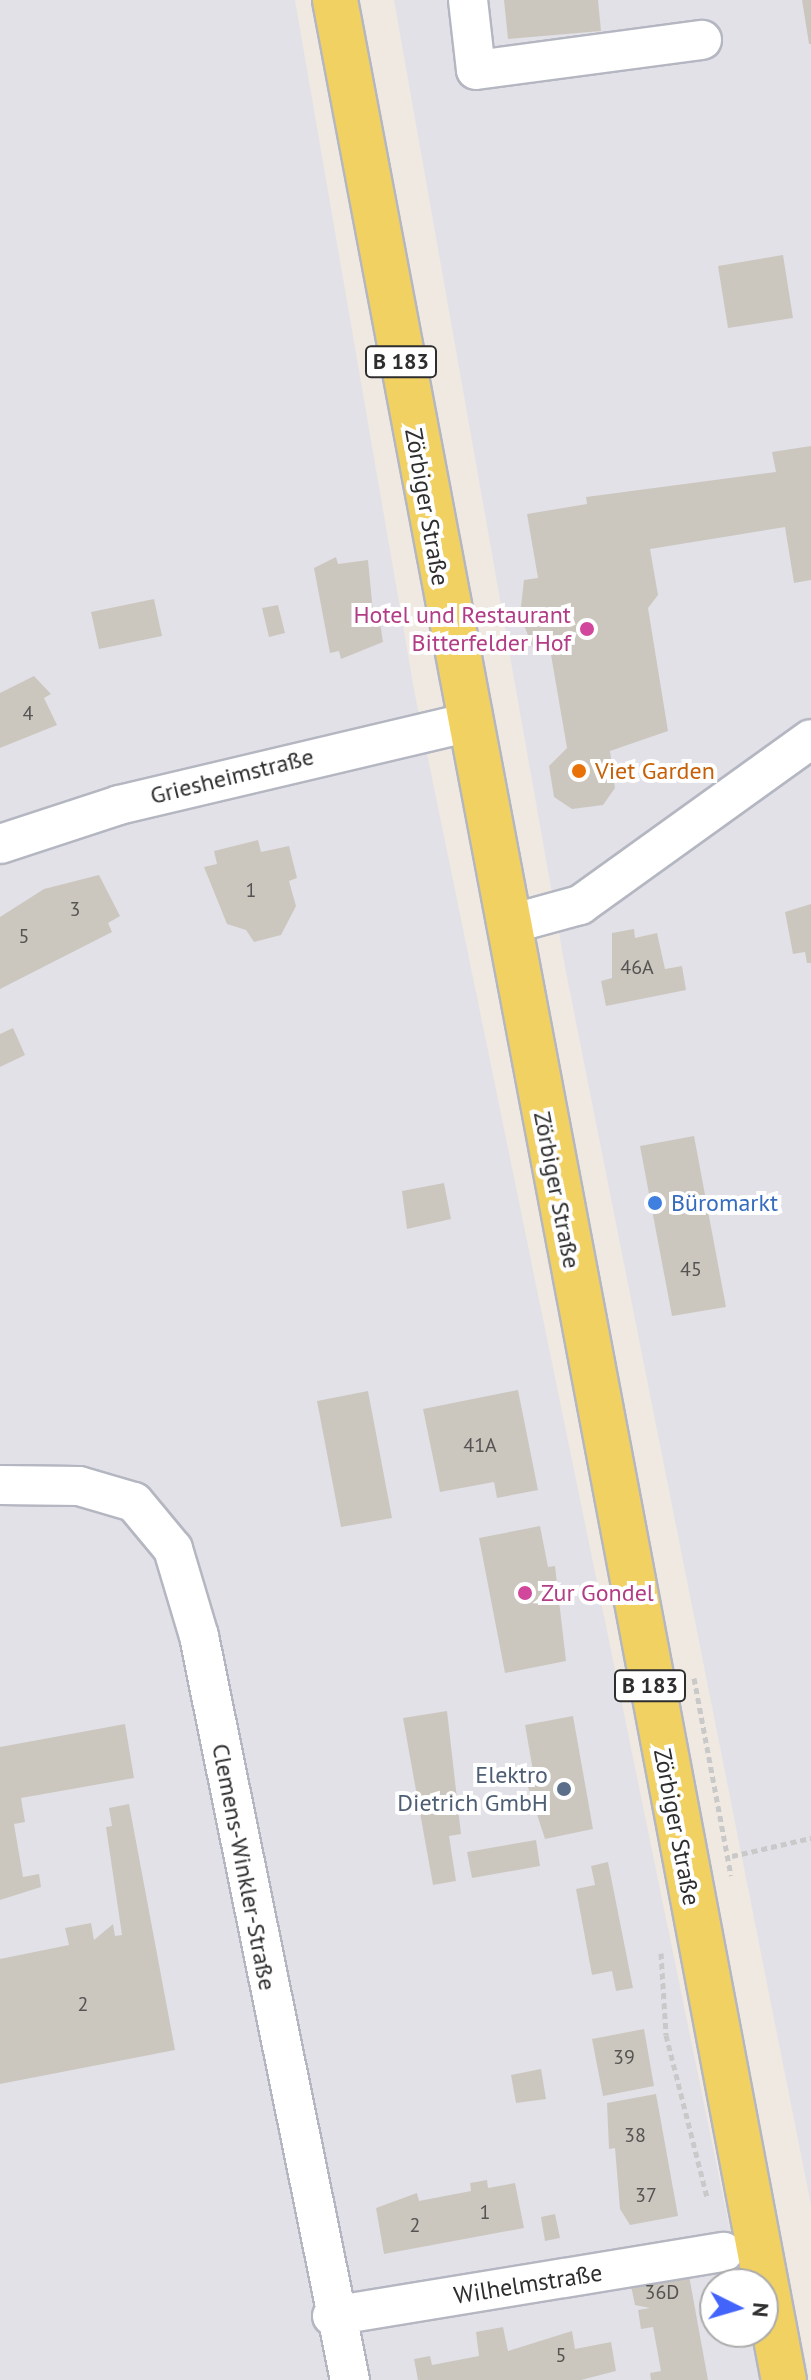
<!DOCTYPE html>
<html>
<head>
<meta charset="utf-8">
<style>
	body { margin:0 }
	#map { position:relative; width:811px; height:2380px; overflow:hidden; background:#efe9e1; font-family:"PT Sans",sans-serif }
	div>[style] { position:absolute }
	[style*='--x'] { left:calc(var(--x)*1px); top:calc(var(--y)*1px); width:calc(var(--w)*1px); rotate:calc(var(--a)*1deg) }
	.industrial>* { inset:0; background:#e3e1e8 }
	.building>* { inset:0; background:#cbc7bf }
	.path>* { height:5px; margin-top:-2.5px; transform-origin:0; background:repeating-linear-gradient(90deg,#c9c9c9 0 6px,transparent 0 10px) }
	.roads { filter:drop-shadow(2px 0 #b4b7c1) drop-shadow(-2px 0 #b4b7c1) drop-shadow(0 2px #b4b7c1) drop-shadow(0 -2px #b4b7c1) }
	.minor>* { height:38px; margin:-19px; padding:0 19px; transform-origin:19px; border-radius:19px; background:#fff }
	.major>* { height:44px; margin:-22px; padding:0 22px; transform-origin:22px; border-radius:22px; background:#f2d163 }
	.dots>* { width:22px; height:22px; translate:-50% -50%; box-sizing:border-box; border:4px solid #fff; border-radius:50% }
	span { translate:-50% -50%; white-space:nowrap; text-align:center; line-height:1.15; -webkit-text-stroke:8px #fff; paint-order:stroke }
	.number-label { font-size:20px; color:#555452 }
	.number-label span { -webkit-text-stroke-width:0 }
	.shield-label span { padding:2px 6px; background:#fff; border:2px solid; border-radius:6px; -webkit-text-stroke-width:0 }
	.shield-label { font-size:22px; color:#2e2e2e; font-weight:700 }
	.street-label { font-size:24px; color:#2e2e2e }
	.hotel-label { font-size:24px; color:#b23c85 }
	.right { translate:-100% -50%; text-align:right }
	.left { translate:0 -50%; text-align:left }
	.food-label { font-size:24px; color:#c56008 }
	.shop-label { font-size:24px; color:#366cbe }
	.service-label { font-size:24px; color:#4e5e75 }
	.north { position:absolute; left:699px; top:2268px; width:80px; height:80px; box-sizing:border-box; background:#fff; border:2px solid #ababab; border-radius:50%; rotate:95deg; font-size:22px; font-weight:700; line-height:32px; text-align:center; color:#2e2e2e }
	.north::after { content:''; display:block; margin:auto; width:28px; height:36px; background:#4264fb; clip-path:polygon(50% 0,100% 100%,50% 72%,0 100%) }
</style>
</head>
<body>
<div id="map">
	<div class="industrial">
		<i style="clip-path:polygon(0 0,295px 0,415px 695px,741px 2284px,715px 2284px,715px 2332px,751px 2332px,761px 2380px,0 2380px)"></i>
		<i style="clip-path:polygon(394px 0,811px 0,811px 2205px,565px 967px)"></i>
	</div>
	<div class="building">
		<i style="clip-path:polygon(504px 0,598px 0,601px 31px,508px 39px)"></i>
		<i style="clip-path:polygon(802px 0,811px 0,811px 44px,809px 44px)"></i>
		<i style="clip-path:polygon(783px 255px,793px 318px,728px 328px,718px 266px)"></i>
		<i style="clip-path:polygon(811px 446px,811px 580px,794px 583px,785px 527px,650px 549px,658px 595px,648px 608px,668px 731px,610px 751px,615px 788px,603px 805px,572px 809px,554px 797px,549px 766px,567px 748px,550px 649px,535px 653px,520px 615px,524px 580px,538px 578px,527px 514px,587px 504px,586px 497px,776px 472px,772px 452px)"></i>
		<i style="clip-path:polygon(336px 557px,338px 564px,368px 560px,374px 623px,380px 622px,383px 642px,341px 659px,339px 651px,330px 653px,314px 568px)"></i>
		<i style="clip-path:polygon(154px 599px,162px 636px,99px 649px,91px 612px)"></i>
		<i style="clip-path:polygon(278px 605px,285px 633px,269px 637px,262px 608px)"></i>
		<i style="clip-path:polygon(34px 676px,51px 694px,44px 698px,57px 725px,0 748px,0 693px)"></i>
		<i style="clip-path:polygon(258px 840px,261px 852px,289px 846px,297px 878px,289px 881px,296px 906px,281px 935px,254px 942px,246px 930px,227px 924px,204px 867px,217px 864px,214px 851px)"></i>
		<i style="clip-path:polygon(99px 875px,120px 916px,108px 923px,112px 932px,0 989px,0 917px,44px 889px)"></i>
		<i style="clip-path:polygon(811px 904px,811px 963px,807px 963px,805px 952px,793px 954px,785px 912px)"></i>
		<i style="clip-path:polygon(634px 929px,635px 938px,657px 933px,665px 969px,682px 966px,686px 990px,606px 1006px,601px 981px,612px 978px,612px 933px)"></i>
		<i style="clip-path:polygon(13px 1028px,25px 1055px,0 1067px,0 1034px)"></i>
		<i style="clip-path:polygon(694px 1136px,726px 1307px,672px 1316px,640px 1146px)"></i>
		<i style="clip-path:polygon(444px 1183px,451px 1219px,407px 1229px,402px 1191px)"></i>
		<i style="clip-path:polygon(518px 1390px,538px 1490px,497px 1498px,494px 1482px,440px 1492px,423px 1409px)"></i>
		<i style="clip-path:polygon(368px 1391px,392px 1518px,341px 1527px,317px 1401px)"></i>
		<i style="clip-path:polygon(540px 1526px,548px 1567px,555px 1566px,566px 1661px,505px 1673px,479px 1538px)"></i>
		<i style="clip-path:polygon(447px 1711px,461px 1834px,449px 1836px,456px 1881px,433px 1885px,403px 1718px)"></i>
		<i style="clip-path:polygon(573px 1716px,593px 1829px,545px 1839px,527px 1784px,535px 1782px,525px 1725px)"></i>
		<i style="clip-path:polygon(125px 1724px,134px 1778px,21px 1798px,25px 1822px,14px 1824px,23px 1877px,39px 1874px,41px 1887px,0 1900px,0 1747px)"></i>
		<i style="clip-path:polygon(129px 1804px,175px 2050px,0 2084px,0 1959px,69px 1945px,65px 1928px,91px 1923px,94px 1940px,113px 1924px,115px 1936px,122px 1935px,106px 1827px,112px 1826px,109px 1808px)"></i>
		<i style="clip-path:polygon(536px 1840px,540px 1866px,472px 1878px,467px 1852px)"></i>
		<i style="clip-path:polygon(608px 1862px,633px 1988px,616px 1991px,612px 1971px,592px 1975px,576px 1889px,595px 1885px,591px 1866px)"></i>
		<i style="clip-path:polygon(644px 2029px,654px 2086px,603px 2096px,592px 2039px)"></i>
		<i style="clip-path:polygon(541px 2069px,546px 2099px,516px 2103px,511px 2075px)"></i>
		<i style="clip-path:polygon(656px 2094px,678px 2216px,630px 2225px,620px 2209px,615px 2148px,609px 2149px,607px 2103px)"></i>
		<i style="clip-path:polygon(487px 2180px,488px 2188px,515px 2183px,524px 2228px,384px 2254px,376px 2208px,417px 2193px,419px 2201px,471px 2191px,470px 2183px)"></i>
		<i style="clip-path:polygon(555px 2214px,560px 2238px,545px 2241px,541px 2217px)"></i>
		<i style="clip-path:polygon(688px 2270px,708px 2380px,651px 2380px,650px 2373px,661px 2371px,653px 2327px,641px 2329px,638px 2310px,650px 2308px,635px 2305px,630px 2281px)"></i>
		<i style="clip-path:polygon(503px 2327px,508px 2351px,572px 2331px,575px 2349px,611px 2342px,616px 2371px,581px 2380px,418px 2380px,414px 2359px,430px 2356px,432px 2365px,479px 2356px,476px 2332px)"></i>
	</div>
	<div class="path">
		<i style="--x:694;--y:1678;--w:201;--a:79.4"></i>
		<i style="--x:732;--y:1856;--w:81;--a:-12.8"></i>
		<i style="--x:661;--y:1953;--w:82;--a:86.5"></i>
		<i style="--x:666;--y:2035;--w:167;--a:75.8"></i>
	</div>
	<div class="roads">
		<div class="minor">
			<i style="--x:468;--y:0;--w:70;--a:83.5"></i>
			<i style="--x:476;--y:70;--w:228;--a:-7.6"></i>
			<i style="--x:0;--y:844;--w:125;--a:-18.1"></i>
			<i style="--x:119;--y:805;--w:358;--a:-13.3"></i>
			<i style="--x:507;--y:925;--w:76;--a:-15.3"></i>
			<i style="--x:580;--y:905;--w:284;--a:-35.7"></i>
			<i style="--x:0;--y:1485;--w:79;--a:0.7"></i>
			<i style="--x:79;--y:1486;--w:57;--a:16.2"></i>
			<i style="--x:134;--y:1502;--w:61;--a:50.3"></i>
			<i style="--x:173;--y:1549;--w:91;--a:73.4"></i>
			<i style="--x:199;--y:1636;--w:759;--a:78.53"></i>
			<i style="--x:332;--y:2316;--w:397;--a:-9.3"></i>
		</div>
		<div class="major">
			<i style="--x:335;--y:0;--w:2422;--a:79.32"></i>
		</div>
	</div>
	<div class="dots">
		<i style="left:587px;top:629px;background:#d1479c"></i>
		<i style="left:579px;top:771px;background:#e8710a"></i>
		<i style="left:655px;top:1203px;background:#3f7fe0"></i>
		<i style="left:525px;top:1593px;background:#d1479c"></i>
		<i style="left:564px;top:1789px;background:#5c6f8a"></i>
	</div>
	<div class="number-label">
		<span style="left:28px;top:713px">4</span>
		<span style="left:251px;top:890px">1</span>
		<span style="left:75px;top:909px">3</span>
		<span style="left:24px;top:936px">5</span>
		<span style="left:637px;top:967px">46A</span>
		<span style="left:691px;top:1269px">45</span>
		<span style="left:480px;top:1445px">41A</span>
		<span style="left:83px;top:2004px">2</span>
		<span style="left:624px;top:2057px">39</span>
		<span style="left:635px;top:2135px">38</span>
		<span style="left:646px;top:2195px">37</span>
		<span style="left:485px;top:2212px">1</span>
		<span style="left:415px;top:2225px">2</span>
		<span style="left:662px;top:2292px">36D</span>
		<span style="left:561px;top:2355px">5</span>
	</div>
	<div class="shield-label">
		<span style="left:401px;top:362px">B 183</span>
		<span style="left:650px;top:1686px">B 183</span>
	</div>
	<div class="street-label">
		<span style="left:427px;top:507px;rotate:80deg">Zörbiger Straße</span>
		<span style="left:232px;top:776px;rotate:-14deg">Griesheimstraße</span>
		<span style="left:557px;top:1190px;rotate:79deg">Zörbiger Straße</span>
		<span style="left:677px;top:1827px;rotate:79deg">Zörbiger Straße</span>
		<span style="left:244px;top:1867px;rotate:79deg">Clemens-Winkler-Straße</span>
		<span style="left:528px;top:2284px;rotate:-9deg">Wilhelmstraße</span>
	</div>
	<div class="hotel-label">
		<span class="right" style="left:571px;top:629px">Hotel und Restaurant<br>Bitterfelder Hof</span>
		<span class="left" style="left:541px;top:1593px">Zur Gondel</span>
	</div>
	<div class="food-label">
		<span class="left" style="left:595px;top:771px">Viet Garden</span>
	</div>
	<div class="shop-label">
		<span class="left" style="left:671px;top:1203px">Büromarkt</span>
	</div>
	<div class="service-label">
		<span class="right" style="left:548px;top:1789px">Elektro<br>Dietrich GmbH</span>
	</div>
	<div class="north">N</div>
</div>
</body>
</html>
